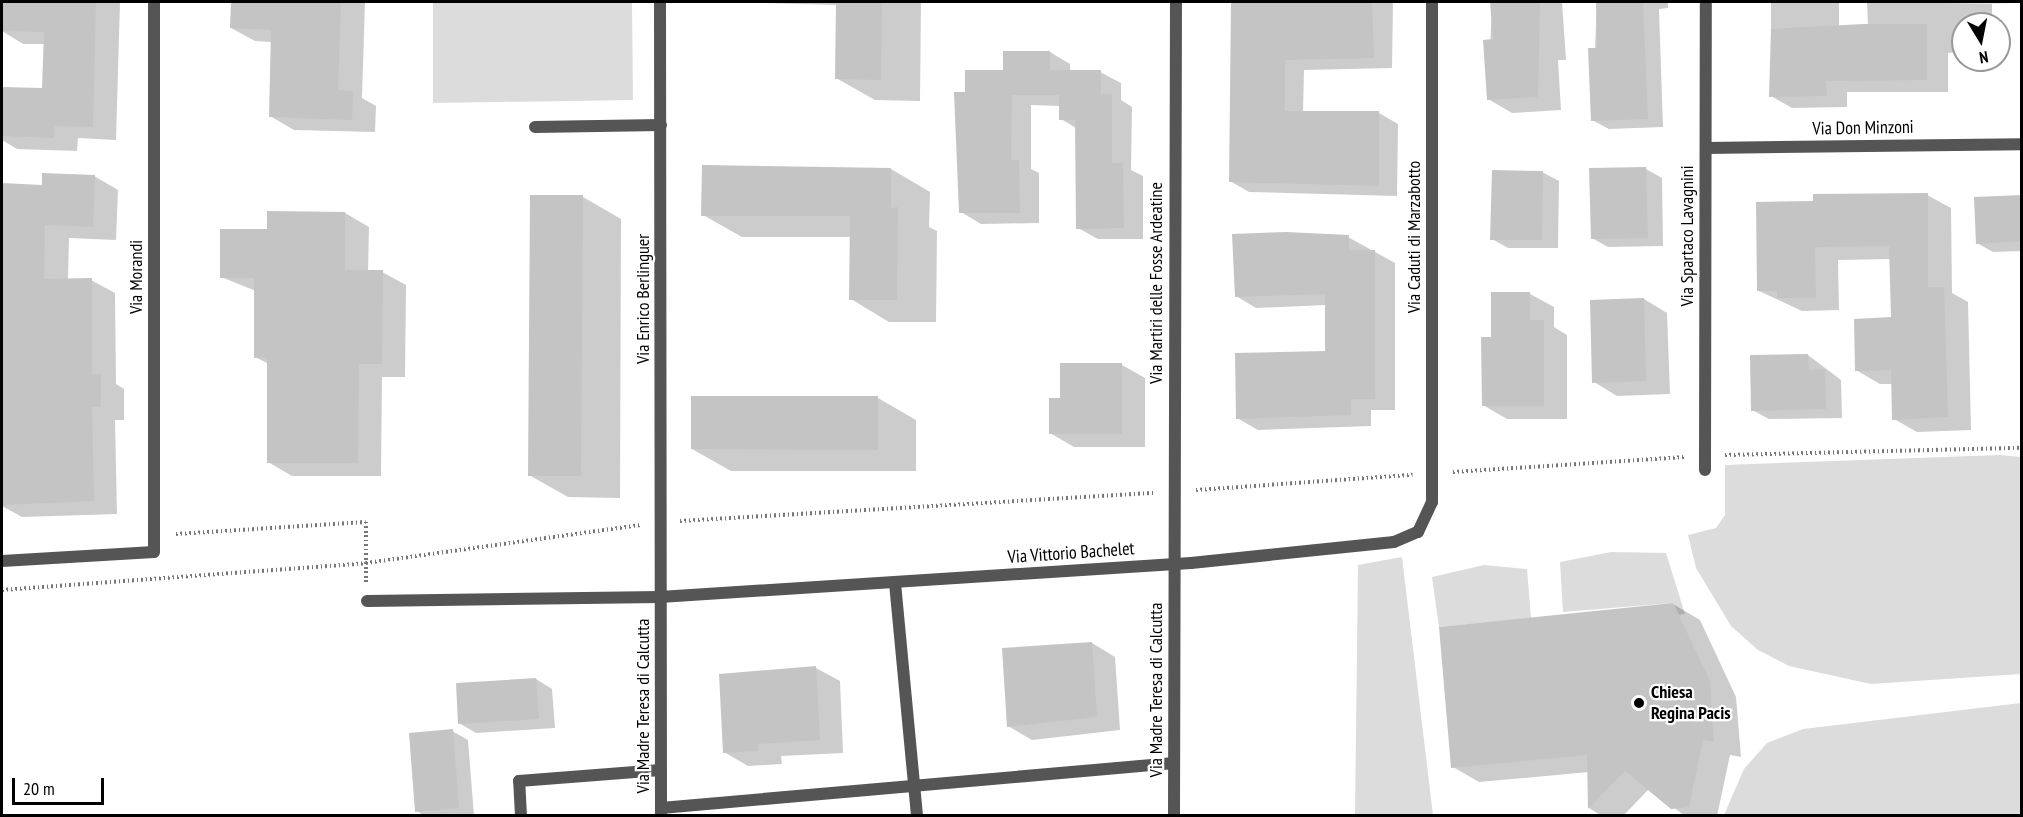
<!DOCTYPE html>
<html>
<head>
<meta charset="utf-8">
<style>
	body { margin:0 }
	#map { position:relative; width:2023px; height:817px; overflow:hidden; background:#fff; font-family:"PT Sans Narrow",sans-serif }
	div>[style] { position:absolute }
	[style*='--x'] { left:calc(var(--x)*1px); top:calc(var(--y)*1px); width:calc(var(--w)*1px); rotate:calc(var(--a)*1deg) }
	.green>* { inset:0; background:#dcdcdc }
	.shadow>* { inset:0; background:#0003 }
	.building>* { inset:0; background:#c4c4c4 }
	.path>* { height:4px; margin-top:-2px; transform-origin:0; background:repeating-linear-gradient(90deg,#777 0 1.5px,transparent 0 4.5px) }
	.lane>* { height:12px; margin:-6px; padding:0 6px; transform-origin:6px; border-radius:6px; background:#555 }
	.street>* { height:12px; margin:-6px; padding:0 6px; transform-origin:6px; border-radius:6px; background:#555 }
	.dots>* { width:16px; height:16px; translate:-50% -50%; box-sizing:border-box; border:3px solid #fff; border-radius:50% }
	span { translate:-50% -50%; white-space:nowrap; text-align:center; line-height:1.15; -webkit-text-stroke:4.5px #fff; paint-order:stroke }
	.street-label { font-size:18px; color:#000 }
	.poi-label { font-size:18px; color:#000; font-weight:700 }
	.left { translate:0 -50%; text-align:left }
	.frame { position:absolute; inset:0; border:3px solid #000; pointer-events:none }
	.north { position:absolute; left:1951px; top:12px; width:60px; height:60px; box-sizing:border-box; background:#fff; border:2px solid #999; border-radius:50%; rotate:170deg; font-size:16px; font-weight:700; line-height:24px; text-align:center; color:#000 }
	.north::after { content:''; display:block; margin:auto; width:21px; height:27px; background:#000; clip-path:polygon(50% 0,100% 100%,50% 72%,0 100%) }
	.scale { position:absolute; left:12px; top:778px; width:92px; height:27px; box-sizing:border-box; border:3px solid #000; border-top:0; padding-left:8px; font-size:18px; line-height:21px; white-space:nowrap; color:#000; -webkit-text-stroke:4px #fff; paint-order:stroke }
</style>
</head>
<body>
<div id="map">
	<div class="green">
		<i style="clip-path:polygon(433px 2px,632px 2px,633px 100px,433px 103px)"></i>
		<i style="clip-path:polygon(2000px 455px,2021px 457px,2021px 674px,1871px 684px,1789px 666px,1758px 650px,1731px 626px,1696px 568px,1688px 535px,1716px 528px,1725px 515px,1725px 465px)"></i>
		<i style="clip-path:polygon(1611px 552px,1666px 553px,1685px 614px,1679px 615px,1673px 603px,1563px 612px,1560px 562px)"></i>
		<i style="clip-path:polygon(1402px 557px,1433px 815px,1355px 815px,1358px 565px)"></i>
		<i style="clip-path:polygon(1484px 565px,1527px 569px,1531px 618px,1439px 627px,1432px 577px)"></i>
		<i style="clip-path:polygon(2021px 703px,2021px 815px,1724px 815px,1744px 769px,1767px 743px,1803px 729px)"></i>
	</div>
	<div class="shadow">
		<i style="clip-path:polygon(2px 2px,120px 2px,116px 140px,78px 138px,77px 151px,17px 149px,2px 140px,2px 88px,44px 90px,45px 44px,23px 44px,2px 31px)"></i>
		<i style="clip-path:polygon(232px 2px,365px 2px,362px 98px,376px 106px,375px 132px,294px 130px,270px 116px,273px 42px,255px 41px,231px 28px)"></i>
		<i style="clip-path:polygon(727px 2px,921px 2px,920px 101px,875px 100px,836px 78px,837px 5px)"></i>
		<i style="clip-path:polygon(1233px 2px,1393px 2px,1392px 68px,1304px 70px,1303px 113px,1379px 113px,1398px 124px,1397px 196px,1249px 192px,1230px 181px)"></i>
		<i style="clip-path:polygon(1492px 2px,1562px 2px,1566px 60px,1558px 60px,1561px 110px,1512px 113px,1488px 99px)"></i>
		<i style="clip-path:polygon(1597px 2px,1668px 2px,1668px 8px,1659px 9px,1663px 127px,1609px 129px,1592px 120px)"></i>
		<i style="clip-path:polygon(1771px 2px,1839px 2px,1839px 26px,1868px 26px,1867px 2px,2022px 4px,1992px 4px,1992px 24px,1963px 24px,1963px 52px,1948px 53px,1948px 92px,1847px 92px,1847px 107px,1792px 108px,1771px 96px)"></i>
		<i style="clip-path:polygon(1004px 52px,1050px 52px,1070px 64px,1070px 71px,1100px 72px,1121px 83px,1121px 100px,1132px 107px,1131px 170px,1143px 176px,1143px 239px,1098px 239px,1078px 228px,1076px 128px,1061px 119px,1061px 106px,1031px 105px,1031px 169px,1039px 173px,1039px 223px,981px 224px,961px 212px,966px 93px,1004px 71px)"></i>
		<i style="clip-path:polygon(891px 169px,930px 192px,929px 227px,937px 231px,936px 322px,889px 322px,851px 299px,851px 237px,742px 237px,703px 215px)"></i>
		<i style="clip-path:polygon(1646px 169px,1662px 178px,1663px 246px,1608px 247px,1592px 238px,1590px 170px)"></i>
		<i style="clip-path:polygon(1542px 172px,1559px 181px,1558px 248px,1508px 248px,1492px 239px)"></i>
		<i style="clip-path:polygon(94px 176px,118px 190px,116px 240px,69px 238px,68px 280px,91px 280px,115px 293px,116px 384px,124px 389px,124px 420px,115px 420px,117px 514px,22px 517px,2px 506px,2px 185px,43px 186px)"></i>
		<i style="clip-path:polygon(1927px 195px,1951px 208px,1952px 293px,1968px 302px,1971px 430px,1917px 432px,1894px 419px,1893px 384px,1880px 384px,1856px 370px,1892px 319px,1890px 259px,1838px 260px,1839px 310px,1802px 311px,1759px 291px,1815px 203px)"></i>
		<i style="clip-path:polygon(2022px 196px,2022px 251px,1993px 252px,1977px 243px)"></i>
		<i style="clip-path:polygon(583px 197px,621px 219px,620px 498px,568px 497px,529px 475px)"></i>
		<i style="clip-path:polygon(268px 213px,345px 213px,369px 227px,368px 272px,382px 272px,406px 285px,405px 377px,382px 377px,381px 476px,292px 476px,268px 462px,269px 364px,255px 357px,256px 291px,221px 277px,268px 231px)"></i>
		<i style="clip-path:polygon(1348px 237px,1395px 263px,1395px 410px,1371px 410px,1371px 426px,1258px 430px,1237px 418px,1326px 352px,1326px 305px,1256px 308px,1236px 296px)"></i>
		<i style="clip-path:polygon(1530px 294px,1554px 307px,1554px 327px,1567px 335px,1567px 419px,1507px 419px,1483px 405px,1493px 338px)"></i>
		<i style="clip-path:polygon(1644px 299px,1667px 313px,1670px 394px,1617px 396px,1594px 382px)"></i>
		<i style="clip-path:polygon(1808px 355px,1841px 380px,1842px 418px,1769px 419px,1752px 410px)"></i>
		<i style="clip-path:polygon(1122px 365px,1145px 378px,1145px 447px,1074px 447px,1050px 433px,1061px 399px)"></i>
		<i style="clip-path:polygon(878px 398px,916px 420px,916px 471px,731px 471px,692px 449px)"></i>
		<i style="clip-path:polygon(1673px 604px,1700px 620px,1736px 697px,1741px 757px,1730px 755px,1717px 816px,1685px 816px,1649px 789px,1623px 816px,1602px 816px,1589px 808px,1589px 772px,1479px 782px,1453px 767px)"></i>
		<i style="clip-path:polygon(1092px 643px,1115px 657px,1120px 730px,1032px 740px,1008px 726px)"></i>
		<i style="clip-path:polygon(816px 668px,840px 681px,843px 753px,781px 756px,782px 764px,748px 766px,724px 752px,721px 676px)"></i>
		<i style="clip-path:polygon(536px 679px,552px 689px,555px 728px,476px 733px,459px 723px)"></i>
		<i style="clip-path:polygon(452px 731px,468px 740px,474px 816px,425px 816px,417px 811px)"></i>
	</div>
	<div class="building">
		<i style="clip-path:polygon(2px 2px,96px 2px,93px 127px,55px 126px,54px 138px,2px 136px,2px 87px,42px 88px,44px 32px,2px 31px)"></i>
		<i style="clip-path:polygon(231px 2px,341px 2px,338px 90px,353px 91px,352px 120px,269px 117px,271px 30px,230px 28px)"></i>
		<i style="clip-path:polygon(836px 2px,882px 2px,881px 80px,835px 79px)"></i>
		<i style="clip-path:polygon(1231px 2px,1372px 2px,1374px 58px,1285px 60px,1285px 111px,1379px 111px,1379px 186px,1229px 182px)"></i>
		<i style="clip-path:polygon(1490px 2px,1540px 2px,1538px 97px,1487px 100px,1483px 40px,1493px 39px)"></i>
		<i style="clip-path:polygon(1596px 2px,1643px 2px,1648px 119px,1591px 121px,1588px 48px,1597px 48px)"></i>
		<i style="clip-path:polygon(1864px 24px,1927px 24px,1927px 80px,1826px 81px,1827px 96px,1769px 97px,1771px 29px)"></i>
		<i style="clip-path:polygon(1003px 51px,1050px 51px,1050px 70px,1101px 70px,1101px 94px,1112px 94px,1112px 163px,1123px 163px,1124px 228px,1076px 229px,1075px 120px,1059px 120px,1059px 95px,1012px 95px,1011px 160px,1019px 160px,1020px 213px,959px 213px,954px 92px,965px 92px,965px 70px,1003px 70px)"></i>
		<i style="clip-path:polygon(702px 165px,891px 168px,891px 208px,898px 207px,897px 300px,849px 300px,850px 216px,701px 216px)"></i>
		<i style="clip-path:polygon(1646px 167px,1648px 238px,1591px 239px,1589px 168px)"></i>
		<i style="clip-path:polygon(1492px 170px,1543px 171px,1542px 240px,1490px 240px)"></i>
		<i style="clip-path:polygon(42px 173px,95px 175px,93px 227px,45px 225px,44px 279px,92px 278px,92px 374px,101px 374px,101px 407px,92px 407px,94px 501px,2px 505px,2px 183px,42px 185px)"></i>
		<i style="clip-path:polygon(1928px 193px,1928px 287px,1944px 287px,1948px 417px,1892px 420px,1891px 370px,1855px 371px,1854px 319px,1891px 317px,1889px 246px,1815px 247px,1816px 298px,1777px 298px,1777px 291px,1757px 291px,1756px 202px,1813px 201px,1813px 194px)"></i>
		<i style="clip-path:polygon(530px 195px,583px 195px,581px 476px,528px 476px)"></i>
		<i style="clip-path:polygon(2022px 195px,2022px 241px,1976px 244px,1974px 197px)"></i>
		<i style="clip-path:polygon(267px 211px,345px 212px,345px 270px,383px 270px,382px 364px,359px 364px,358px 463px,267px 463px,267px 358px,254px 358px,254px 278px,220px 278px,220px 229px,267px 229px)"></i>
		<i style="clip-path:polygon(1286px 232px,1349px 235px,1349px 250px,1375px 250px,1375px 399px,1351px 399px,1351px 415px,1236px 419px,1235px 353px,1325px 351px,1325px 294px,1235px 297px,1232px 234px)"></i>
		<i style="clip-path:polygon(1491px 292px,1530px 292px,1530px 320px,1544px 320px,1544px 406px,1482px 406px,1481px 337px,1491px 337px)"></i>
		<i style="clip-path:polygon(1644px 298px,1646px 381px,1592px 383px,1590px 300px)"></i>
		<i style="clip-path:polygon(1808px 354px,1809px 370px,1825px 369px,1826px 409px,1751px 411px,1750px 355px)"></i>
		<i style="clip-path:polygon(1060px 363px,1122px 363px,1122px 434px,1049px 434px,1049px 398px,1060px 398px)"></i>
		<i style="clip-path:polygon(691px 396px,878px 396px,878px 450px,691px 449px)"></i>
		<i style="clip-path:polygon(1673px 603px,1710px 681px,1714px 742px,1703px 740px,1689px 807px,1671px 809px,1625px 771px,1588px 809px,1587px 755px,1451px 768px,1439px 627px)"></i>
		<i style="clip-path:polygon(1092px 642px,1097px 717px,1007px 727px,1002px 648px)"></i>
		<i style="clip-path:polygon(816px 666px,820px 740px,758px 744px,758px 751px,723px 753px,719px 674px)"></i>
		<i style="clip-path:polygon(536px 678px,539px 719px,458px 724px,456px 683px)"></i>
		<i style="clip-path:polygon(453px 729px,459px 808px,415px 812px,409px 733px)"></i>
	</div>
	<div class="path">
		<i style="--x:1725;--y:455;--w:297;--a:-1.4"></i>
		<i style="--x:1453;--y:472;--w:232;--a:-3.7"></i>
		<i style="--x:1196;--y:490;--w:217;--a:-4"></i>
		<i style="--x:680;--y:521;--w:476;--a:-3.4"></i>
		<i style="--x:176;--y:534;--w:190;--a:-3.6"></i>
		<i style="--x:366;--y:522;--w:60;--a:90"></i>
		<i style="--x:2;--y:590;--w:365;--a:-4.2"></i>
		<i style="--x:366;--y:563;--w:277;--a:-7.9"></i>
	</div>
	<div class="lane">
		<i style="--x:535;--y:127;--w:126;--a:-0.9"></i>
		<i style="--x:367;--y:601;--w:293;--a:-0.8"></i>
		<i style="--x:521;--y:816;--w:35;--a:-93"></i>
		<i style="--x:519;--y:781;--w:142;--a:-4.4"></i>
	</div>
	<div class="street">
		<i style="--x:660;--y:2;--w:814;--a:89.93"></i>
		<i style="--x:1706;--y:148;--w:316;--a:-0.7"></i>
		<i style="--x:1705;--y:470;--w:468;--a:-89.9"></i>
		<i style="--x:2;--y:561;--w:152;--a:-3.4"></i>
		<i style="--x:154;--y:552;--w:550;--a:-90"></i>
		<i style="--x:895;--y:583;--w:234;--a:84.6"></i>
		<i style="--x:660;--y:597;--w:532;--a:-3.66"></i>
		<i style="--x:1191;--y:563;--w:204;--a:-5.9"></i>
		<i style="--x:1394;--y:542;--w:26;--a:-23"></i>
		<i style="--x:1418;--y:532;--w:33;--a:-65"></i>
		<i style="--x:1432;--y:502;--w:500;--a:-90"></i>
		<i style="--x:661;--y:808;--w:515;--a:-5.01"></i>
		<i style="--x:1174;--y:816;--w:814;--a:-89.86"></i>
	</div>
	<div class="dots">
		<i style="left:1639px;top:703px;background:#000"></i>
	</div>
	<div class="street-label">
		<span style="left:1863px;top:128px;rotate:-1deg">Via Don Minzoni</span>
		<span style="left:1687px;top:236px;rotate:-90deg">Via Spartaco Lavagnini</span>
		<span style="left:1414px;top:237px;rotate:-90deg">Via Caduti di Marzabotto</span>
		<span style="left:136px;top:277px;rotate:-90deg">Via Morandi</span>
		<span style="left:1156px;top:283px;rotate:-90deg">Via Martiri delle Fosse Ardeatine</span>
		<span style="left:643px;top:299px;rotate:-90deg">Via Enrico Berlinguer</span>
		<span style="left:1071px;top:553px;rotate:-4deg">Via Vittorio Bachelet</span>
		<span style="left:1156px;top:690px;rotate:-90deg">Via Madre Teresa di Calcutta</span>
		<span style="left:643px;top:706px;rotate:-90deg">Via Madre Teresa di Calcutta</span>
	</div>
	<div class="poi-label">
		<span class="left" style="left:1651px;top:703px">Chiesa<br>Regina Pacis</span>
	</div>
	<div class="frame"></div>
	<div class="north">N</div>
	<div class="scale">20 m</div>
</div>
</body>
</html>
